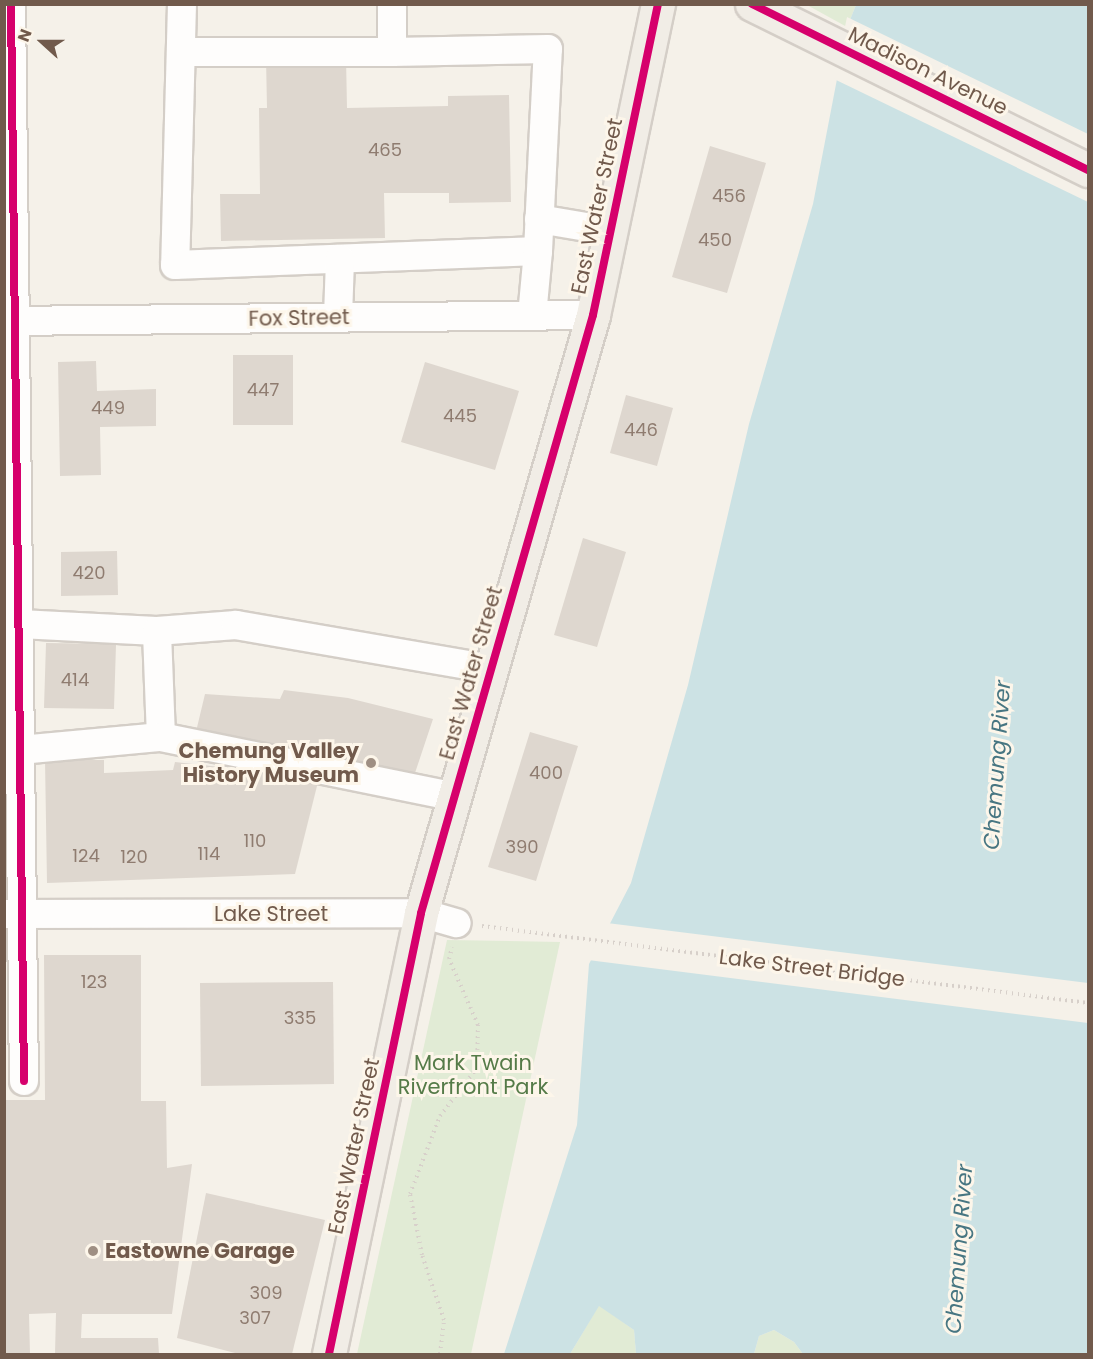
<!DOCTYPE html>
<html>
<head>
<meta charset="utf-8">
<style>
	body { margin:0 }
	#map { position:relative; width:1093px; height:1359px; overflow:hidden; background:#f5f1e9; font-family:Poppins,sans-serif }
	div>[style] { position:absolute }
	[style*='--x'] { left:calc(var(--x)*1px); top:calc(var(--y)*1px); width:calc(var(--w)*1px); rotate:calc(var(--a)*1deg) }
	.green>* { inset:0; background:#e1ebd5 }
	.water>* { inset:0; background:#cce2e4 }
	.pier>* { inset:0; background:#f5f1e9 }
	.building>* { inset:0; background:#ded7cf }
	.path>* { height:4px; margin-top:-2px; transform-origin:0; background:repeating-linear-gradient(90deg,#d7d0ca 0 1.5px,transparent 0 6px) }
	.roads { filter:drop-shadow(2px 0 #d4cec7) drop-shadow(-2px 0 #d4cec7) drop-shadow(0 2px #d4cec7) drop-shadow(0 -2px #d4cec7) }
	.minor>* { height:28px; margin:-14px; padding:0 14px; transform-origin:14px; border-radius:14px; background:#fefdfc }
	.major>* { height:33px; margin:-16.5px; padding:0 16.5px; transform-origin:16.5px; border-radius:16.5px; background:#f1ede6 }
	.cycleway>* { height:8px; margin:-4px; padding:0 4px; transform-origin:4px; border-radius:4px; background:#d6006c }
	.dots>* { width:16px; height:16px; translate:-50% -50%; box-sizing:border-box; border:3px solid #fdf6ea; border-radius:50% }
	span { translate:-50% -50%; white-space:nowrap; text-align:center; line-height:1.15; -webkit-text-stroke:6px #fdf6ea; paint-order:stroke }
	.number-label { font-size:18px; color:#8f7c70 }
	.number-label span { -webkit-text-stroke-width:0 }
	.street-label { font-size:21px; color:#715a4c }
	.poi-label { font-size:21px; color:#715a4c; font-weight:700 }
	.right { translate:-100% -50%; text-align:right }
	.left { translate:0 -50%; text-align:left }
	.park-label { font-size:21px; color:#557b48 }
	.water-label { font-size:22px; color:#477682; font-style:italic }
	.frame { position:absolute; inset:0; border:6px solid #715a4c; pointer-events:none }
	.north { position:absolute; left:12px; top:12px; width:60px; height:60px; -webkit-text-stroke:4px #fdf6ea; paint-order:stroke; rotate:291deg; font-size:16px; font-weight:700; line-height:24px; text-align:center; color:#715a4c }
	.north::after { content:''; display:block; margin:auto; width:21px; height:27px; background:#715a4c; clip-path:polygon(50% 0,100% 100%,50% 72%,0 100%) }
</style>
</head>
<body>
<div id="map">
	<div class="green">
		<i style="clip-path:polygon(807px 5px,856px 5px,847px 27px)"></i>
		<i style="clip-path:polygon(447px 940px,560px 942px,471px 1354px,357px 1354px)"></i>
		<i style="clip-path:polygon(599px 1305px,634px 1330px,636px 1354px,570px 1354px)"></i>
		<i style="clip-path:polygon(774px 1330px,794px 1342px,803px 1354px,754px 1354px,759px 1336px)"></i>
	</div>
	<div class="water">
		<i style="clip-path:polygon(856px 5px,1088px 5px,1088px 1354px,803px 1354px,794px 1342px,774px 1330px,759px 1336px,754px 1354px,636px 1354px,634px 1330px,599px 1306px,570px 1354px,504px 1354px,577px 1125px,589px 964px,631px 883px,688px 685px,749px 424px,813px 204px,847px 27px)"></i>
	</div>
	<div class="pier">
		<i style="clip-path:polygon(847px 17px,1088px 134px,1088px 202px,834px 79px)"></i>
		<i style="clip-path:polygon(607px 923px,1088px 983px,1088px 1023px,588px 960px)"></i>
	</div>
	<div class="building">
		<i style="clip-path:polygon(346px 57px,347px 108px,448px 106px,448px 96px,509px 95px,511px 202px,449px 203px,449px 193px,384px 193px,385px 238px,221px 241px,220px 194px,260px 194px,259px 108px,267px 108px,266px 58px)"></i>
		<i style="clip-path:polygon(710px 146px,766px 163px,727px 293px,672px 277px)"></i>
		<i style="clip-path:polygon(233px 355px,293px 355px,293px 425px,233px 425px)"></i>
		<i style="clip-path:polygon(96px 361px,97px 391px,156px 389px,156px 426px,100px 427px,101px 475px,60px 476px,58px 362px)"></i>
		<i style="clip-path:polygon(425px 362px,519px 391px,495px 470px,401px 442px)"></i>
		<i style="clip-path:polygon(626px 395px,673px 408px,657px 466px,610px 453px)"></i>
		<i style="clip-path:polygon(583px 538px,626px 552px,597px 647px,554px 635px)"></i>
		<i style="clip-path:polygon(117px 551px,118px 595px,61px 596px,61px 552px)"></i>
		<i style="clip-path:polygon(46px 643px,116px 644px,114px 709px,44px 708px)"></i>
		<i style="clip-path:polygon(284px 690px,348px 698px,433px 719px,411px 785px,194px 740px,205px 694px,280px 699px)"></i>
		<i style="clip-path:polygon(530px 732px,578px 746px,536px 881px,488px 867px)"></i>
		<i style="clip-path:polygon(45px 760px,104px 760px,104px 773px,173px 770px,175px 762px,319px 778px,295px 874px,47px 883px)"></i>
		<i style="clip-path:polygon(44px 955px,141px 955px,141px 1101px,166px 1101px,167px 1168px,192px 1164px,172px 1314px,82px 1314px,81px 1338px,158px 1338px,159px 1354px,55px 1354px,56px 1313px,29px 1314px,30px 1354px,4px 1354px,4px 1100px,45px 1100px)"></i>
		<i style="clip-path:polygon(333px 982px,334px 1084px,201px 1086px,200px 983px)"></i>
		<i style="clip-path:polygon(206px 1193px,325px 1220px,292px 1354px,239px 1354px,177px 1338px)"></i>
	</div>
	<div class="path">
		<i style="--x:482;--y:926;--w:611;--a:7.24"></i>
		<i style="--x:440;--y:1354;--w:34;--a:-83"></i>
		<i style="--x:444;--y:1320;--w:69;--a:-108.7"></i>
		<i style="--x:422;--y:1255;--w:62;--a:-101.1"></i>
		<i style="--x:410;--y:1194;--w:84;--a:-69"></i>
		<i style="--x:440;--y:1116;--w:61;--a:-52.4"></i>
		<i style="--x:477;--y:1068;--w:43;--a:-88.7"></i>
		<i style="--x:478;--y:1025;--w:72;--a:-113.7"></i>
		<i style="--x:449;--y:959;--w:12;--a:-76"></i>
	</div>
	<div class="roads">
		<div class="minor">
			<i style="--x:11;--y:4;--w:1077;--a:89.31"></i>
			<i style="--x:182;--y:4;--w:261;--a:91.5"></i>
			<i style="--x:175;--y:265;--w:363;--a:-2.2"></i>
			<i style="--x:538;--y:251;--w:202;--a:-87.2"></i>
			<i style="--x:548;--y:49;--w:156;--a:178.9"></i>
			<i style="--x:392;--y:52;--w:48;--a:-90"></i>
			<i style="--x:181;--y:52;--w:211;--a:0"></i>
			<i style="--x:539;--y:219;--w:72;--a:9.6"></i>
			<i style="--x:532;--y:316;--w:65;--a:-84.7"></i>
			<i style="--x:338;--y:317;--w:58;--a:-88"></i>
			<i style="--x:4;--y:321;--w:589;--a:-0.58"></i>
			<i style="--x:19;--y:624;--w:138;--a:2.9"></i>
			<i style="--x:161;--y:737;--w:106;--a:-92.2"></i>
			<i style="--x:157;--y:631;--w:79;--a:-4.3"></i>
			<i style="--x:236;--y:625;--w:260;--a:9.8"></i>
			<i style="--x:20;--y:750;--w:142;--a:-5.3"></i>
			<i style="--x:161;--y:737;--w:300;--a:11.5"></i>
			<i style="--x:5;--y:914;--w:416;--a:-0.1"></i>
			<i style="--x:421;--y:913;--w:37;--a:16"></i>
		</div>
		<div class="major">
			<i style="--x:752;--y:4;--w:375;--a:26.3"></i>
			<i style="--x:329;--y:1354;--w:450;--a:-78.2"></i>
			<i style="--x:421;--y:913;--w:622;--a:-73.95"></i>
			<i style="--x:593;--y:315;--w:318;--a:-78.2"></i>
		</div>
	</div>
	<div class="cycleway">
		<i style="--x:11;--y:4;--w:1077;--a:89.31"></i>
		<i style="--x:752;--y:4;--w:375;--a:26.3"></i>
		<i style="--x:329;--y:1354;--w:450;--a:-78.2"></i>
		<i style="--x:421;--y:913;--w:622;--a:-73.95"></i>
		<i style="--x:593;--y:315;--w:318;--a:-78.2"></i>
	</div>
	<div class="dots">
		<i style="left:371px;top:763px;background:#9f8f83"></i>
		<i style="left:93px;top:1251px;background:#9f8f83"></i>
	</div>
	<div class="number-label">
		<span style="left:385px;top:150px">465</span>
		<span style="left:729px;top:196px">456</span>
		<span style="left:715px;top:240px">450</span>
		<span style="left:263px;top:390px">447</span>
		<span style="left:108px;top:408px">449</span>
		<span style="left:460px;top:416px">445</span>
		<span style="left:641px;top:430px">446</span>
		<span style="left:89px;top:573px">420</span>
		<span style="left:75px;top:680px">414</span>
		<span style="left:546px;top:773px">400</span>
		<span style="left:255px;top:841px">110</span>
		<span style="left:522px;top:847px">390</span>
		<span style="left:209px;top:854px">114</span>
		<span style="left:86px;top:856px">124</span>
		<span style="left:134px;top:857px">120</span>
		<span style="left:94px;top:982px">123</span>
		<span style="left:300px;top:1018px">335</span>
		<span style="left:266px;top:1293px">309</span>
		<span style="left:255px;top:1318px">307</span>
	</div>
	<div class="street-label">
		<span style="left:928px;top:71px;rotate:26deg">Madison Avenue</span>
		<span style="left:597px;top:206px;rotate:-78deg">East Water Street</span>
		<span style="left:299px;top:318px;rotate:-1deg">Fox Street</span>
		<span style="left:471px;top:673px;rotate:-74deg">East Water Street</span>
		<span style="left:271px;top:914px">Lake Street</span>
		<span style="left:812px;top:968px;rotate:7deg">Lake Street Bridge</span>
		<span style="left:354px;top:1146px;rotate:-78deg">East Water Street</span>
	</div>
	<div class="poi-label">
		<span class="right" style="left:359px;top:763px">Chemung Valley<br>History Museum</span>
		<span class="left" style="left:105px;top:1251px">Eastowne Garage</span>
	</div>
	<div class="park-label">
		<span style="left:473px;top:1075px">Mark Twain<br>Riverfront Park</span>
	</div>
	<div class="water-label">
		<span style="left:997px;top:765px;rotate:-86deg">Chemung River</span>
		<span style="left:959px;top:1249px;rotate:-86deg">Chemung River</span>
	</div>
	<div class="frame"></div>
	<div class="north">N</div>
</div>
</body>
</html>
